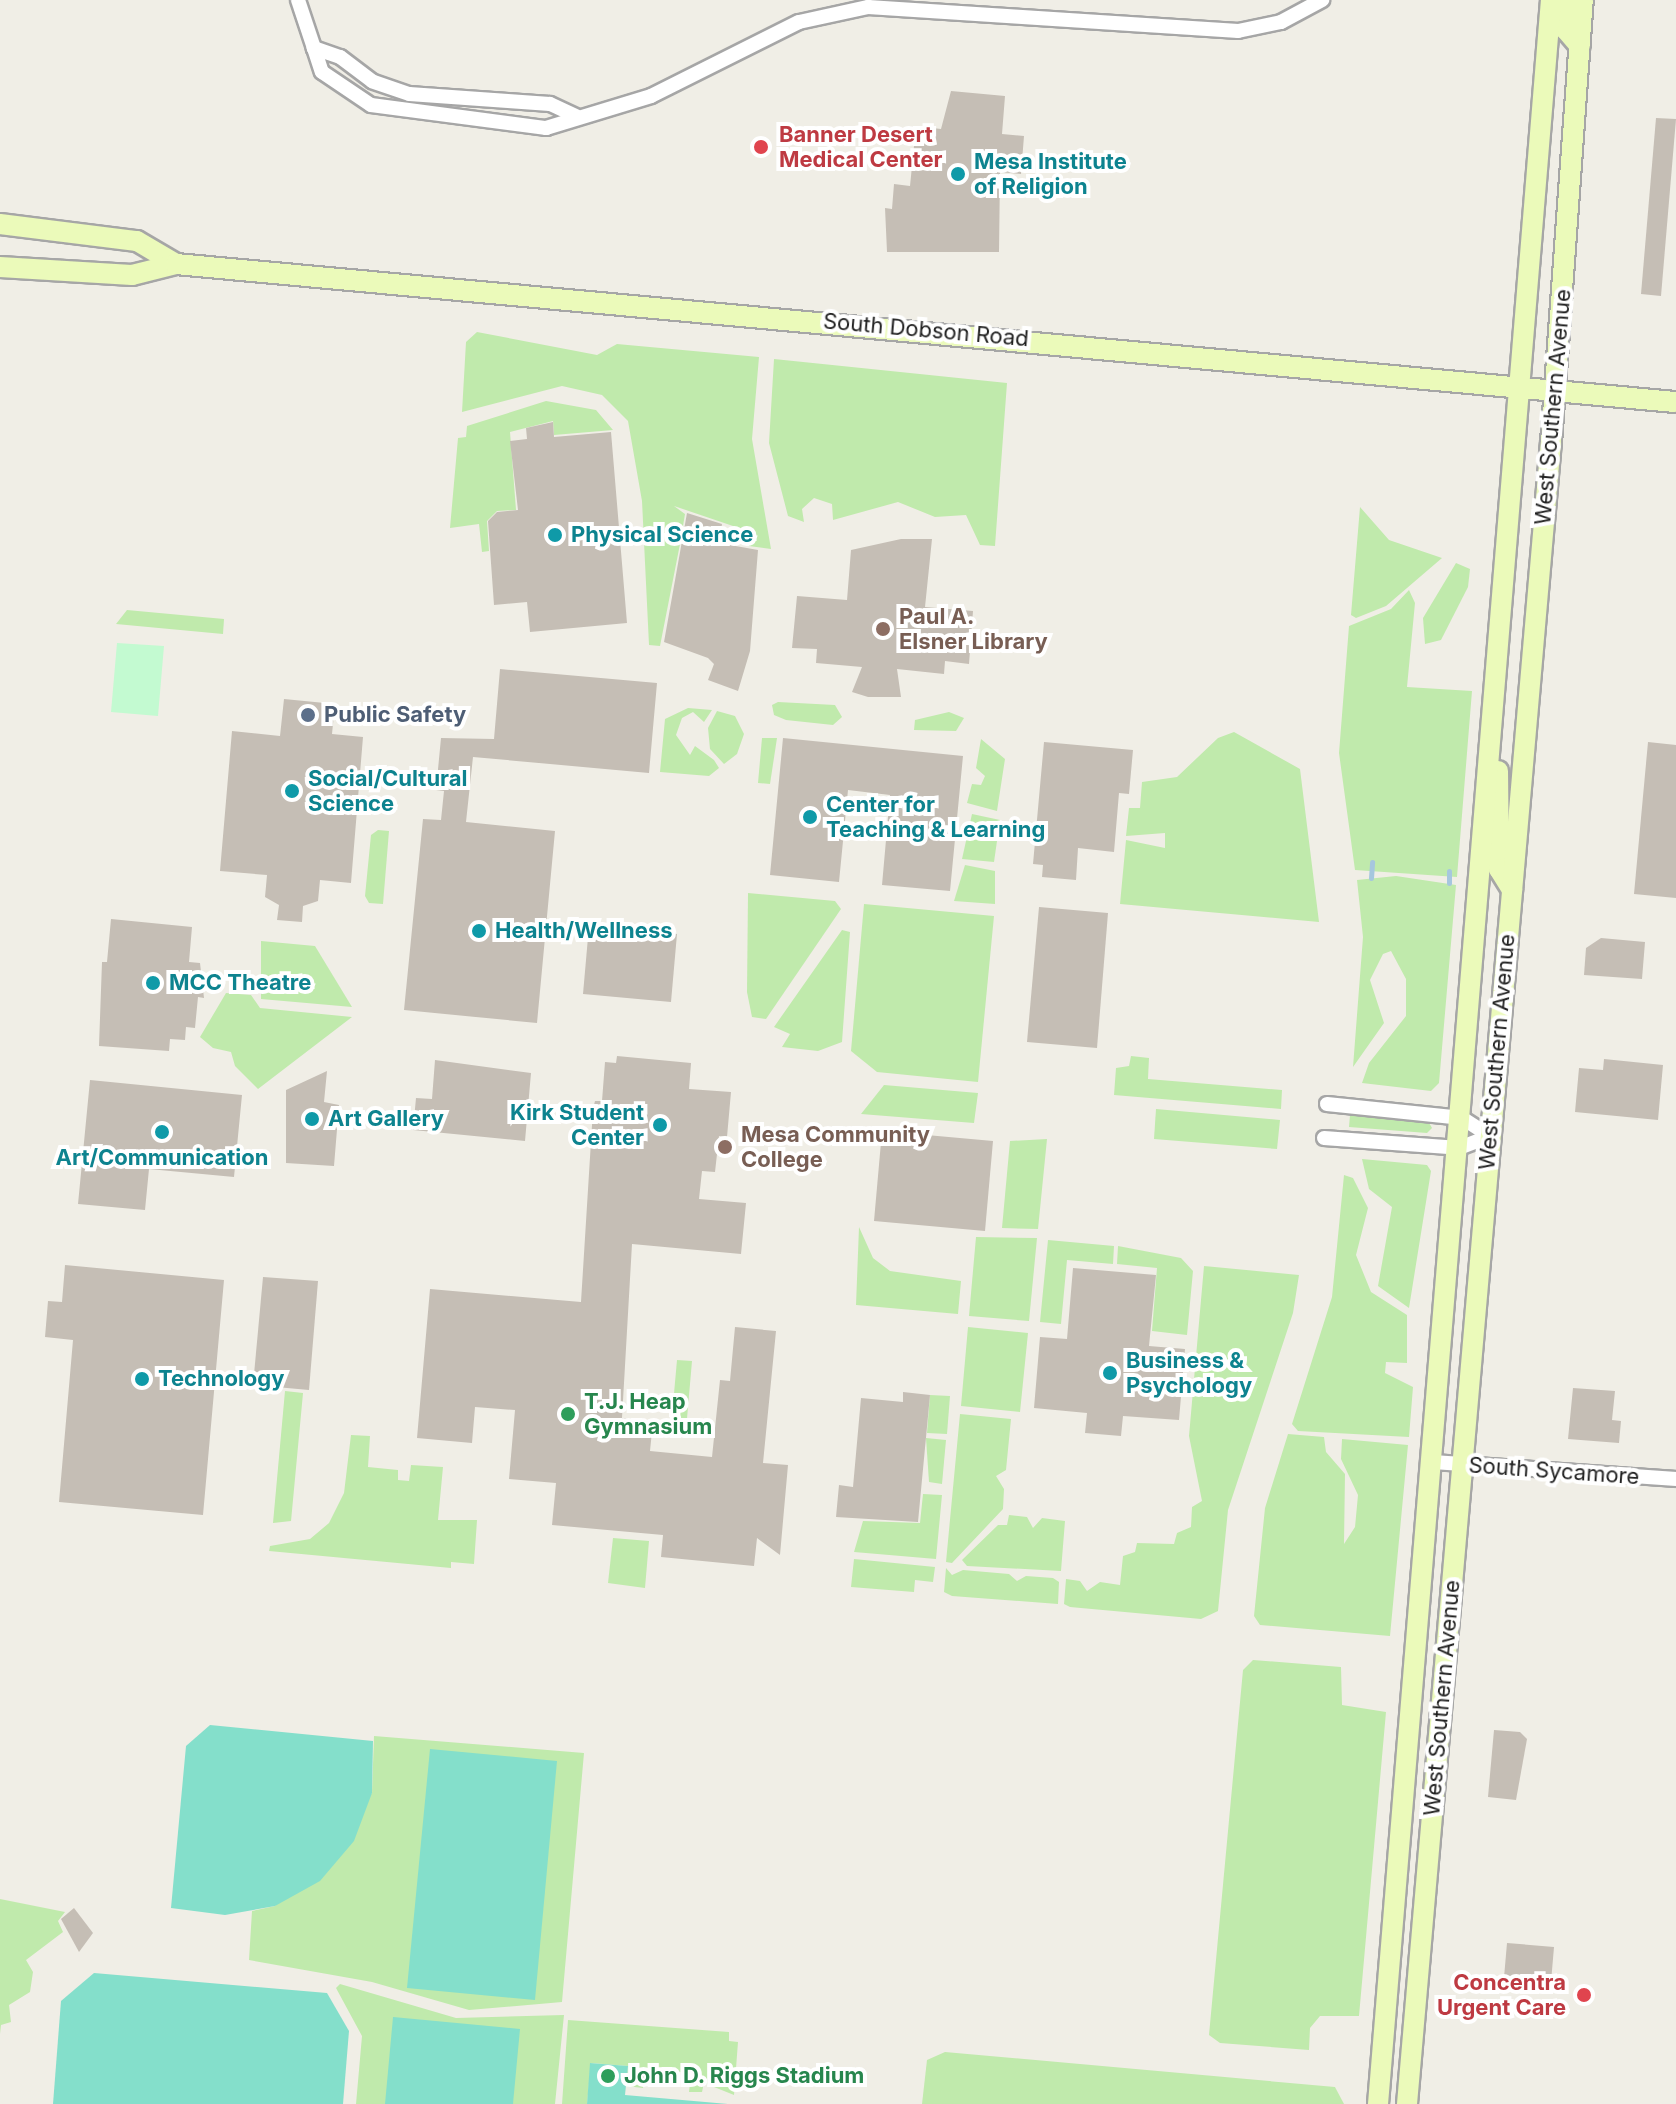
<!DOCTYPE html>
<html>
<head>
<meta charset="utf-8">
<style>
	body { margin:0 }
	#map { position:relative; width:1676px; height:2104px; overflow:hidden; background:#f0eee6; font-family:Inter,sans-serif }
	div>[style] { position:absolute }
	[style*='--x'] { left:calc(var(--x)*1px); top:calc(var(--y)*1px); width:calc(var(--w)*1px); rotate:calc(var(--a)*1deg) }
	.grass>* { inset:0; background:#c0eaac }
	.park>* { inset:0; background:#c3fad1 }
	.pitch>* { inset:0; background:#84dfcb }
	.stream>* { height:5px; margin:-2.5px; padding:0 2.5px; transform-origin:2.5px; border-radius:2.5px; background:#a6c7de }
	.building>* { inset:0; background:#c5beb5 }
	.roads { filter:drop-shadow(2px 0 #a6a6a6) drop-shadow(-2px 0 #a6a6a6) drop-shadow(0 2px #a6a6a6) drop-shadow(0 -2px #a6a6a6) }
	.street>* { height:14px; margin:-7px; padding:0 7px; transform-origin:7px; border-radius:7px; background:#fff }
	.secondary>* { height:20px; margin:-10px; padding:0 10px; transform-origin:10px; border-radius:10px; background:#ebfaba }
	.dots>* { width:22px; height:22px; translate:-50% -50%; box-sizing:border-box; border:4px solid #fff; border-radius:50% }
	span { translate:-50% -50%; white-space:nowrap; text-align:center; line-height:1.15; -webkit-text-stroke:8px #fff; paint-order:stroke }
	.health-label { font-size:22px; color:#be3a42; font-weight:700 }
	.left { translate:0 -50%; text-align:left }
	.right { translate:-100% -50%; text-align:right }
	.culture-label { font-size:22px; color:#0d838f; font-weight:700 }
	.street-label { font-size:22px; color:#1f1f1f }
	.education-label { font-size:22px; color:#785e54; font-weight:700 }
	.service-label { font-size:22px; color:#4e5e75; font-weight:700 }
	.leisure-label { font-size:22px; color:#27864d; font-weight:700 }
</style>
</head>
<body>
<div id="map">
	<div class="grass">
		<i style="clip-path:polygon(477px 332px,597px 355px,617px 344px,759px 357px,752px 439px,771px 549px,749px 546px,750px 536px,732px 532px,733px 526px,674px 506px,685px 514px,680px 544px,660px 646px,649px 645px,642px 501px,628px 421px,602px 395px,562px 386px,462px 412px,466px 342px)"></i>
		<i style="clip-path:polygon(774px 359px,1007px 383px,995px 546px,980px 545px,966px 515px,935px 517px,898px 502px,833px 520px,832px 504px,814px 498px,802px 509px,804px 522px,788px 516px,769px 443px)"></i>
		<i style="clip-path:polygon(546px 401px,596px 410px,613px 430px,554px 435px,553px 421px,510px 432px,516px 510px,497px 511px,487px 521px,489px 551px,482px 552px,479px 524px,450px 528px,458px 438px,466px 437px,467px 426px)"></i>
		<i style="clip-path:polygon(1360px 507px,1389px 540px,1442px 558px,1386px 606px,1356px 618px,1351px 615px)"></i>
		<i style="clip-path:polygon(1456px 563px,1470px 569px,1468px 587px,1441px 640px,1425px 644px,1423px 618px)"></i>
		<i style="clip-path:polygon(1409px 590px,1415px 603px,1407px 687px,1472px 691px,1457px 877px,1355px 870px,1339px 753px,1349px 626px,1391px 609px)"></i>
		<i style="clip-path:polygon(127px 610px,224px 619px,223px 634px,116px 624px)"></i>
		<i style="clip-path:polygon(778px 702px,835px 705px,842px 717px,833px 725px,786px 720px,774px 715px,772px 705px)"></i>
		<i style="clip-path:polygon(688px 708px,712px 710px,704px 722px,693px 712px,682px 718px,676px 735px,690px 755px,695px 746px,714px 760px,719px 768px,709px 776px,660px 772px,665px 719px)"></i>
		<i style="clip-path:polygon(717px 711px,735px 716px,744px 734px,737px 754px,724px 764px,710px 749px,708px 728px)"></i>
		<i style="clip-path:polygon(949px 712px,964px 718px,956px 731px,914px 730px,915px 720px)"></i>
		<i style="clip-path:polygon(1234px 732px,1300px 769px,1319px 922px,1120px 904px,1126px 840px,1165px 848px,1165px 833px,1126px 836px,1129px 808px,1140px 808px,1142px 782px,1177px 777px,1218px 738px)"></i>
		<i style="clip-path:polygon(762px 738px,777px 738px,770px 784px,758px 783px)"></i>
		<i style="clip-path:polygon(981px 739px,1005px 759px,997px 811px,967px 803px,972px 784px,981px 785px,985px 776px,976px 768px)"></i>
		<i style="clip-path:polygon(972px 814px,1000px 820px,994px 862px,962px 859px)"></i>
		<i style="clip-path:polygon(378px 830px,389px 831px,383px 904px,369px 903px,365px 896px,371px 835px)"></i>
		<i style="clip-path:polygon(965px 865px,995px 871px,995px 904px,954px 901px)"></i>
		<i style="clip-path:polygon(1396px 876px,1456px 885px,1439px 1083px,1431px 1091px,1362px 1083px,1369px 1063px,1406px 1016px,1406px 979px,1391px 951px,1383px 954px,1370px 980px,1384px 1023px,1353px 1067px,1363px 937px,1357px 880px)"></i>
		<i style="clip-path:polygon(748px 893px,835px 901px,841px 909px,766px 1019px,752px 1017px,747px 992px)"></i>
		<i style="clip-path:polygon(864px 904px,994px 916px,978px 1082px,877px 1072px,851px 1051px)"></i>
		<i style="clip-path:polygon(842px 930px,850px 932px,842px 1042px,818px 1051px,782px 1047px,790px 1034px,774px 1027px)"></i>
		<i style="clip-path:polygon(261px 941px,315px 946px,352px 1007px,261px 999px)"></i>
		<i style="clip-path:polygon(226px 993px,251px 995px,260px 1008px,352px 1017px,258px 1089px,235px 1066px,231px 1052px,213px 1048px,200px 1037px)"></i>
		<i style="clip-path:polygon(1131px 1056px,1149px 1058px,1148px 1079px,1282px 1090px,1281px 1109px,1114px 1095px,1116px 1068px,1129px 1066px)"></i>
		<i style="clip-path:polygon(884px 1085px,978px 1093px,974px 1123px,861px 1114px)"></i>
		<i style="clip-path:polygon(1156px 1109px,1280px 1120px,1277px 1149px,1154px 1139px)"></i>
		<i style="clip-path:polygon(1350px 1115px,1428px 1121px,1432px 1128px,1427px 1133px,1349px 1127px)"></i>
		<i style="clip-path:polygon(1047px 1139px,1038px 1229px,1002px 1228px,1010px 1141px)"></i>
		<i style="clip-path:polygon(1362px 1159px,1427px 1165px,1431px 1171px,1409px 1308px,1378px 1286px,1392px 1207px,1369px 1189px)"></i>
		<i style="clip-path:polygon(1344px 1175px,1353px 1178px,1368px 1208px,1356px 1255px,1371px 1292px,1407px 1315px,1407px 1363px,1386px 1362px,1385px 1373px,1413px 1387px,1409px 1437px,1298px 1431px,1292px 1424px,1332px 1297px)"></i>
		<i style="clip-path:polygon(859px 1227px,873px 1258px,890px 1271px,961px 1281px,958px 1314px,856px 1305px)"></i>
		<i style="clip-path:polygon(976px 1237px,1037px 1238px,1029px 1321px,969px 1316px)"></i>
		<i style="clip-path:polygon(1048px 1240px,1114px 1246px,1113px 1264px,1067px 1260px,1061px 1324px,1040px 1322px)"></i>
		<i style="clip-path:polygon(1118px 1246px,1181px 1258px,1193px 1271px,1187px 1335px,1152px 1331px,1157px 1268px,1117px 1264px)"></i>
		<i style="clip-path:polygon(1204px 1266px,1299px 1275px,1293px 1313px,1228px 1510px,1218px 1611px,1201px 1619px,1070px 1607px,1064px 1604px,1066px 1579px,1080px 1581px,1087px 1591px,1100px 1582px,1120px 1585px,1123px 1556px,1135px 1552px,1137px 1543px,1174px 1544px,1177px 1533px,1191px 1527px,1192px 1507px,1202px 1501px,1189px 1436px)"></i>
		<i style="clip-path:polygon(968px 1327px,1028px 1333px,1020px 1412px,961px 1406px)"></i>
		<i style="clip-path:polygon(677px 1360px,692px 1361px,686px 1430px,671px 1427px)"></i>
		<i style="clip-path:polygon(285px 1391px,303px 1393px,291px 1521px,273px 1523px)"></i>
		<i style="clip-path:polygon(930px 1395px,950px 1396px,947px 1434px,927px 1433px)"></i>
		<i style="clip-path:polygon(960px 1414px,1011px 1419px,1006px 1470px,996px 1476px,1004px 1489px,1003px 1509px,952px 1563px,946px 1562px)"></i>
		<i style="clip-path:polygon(1288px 1434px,1324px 1437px,1326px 1452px,1345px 1474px,1344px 1544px,1355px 1527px,1358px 1495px,1341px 1459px,1342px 1439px,1408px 1445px,1390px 1636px,1260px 1625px,1254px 1616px,1265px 1508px)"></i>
		<i style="clip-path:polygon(351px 1435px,370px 1436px,368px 1467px,398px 1470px,398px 1480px,409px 1481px,411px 1465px,443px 1467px,438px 1520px,477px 1520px,474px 1564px,451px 1562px,451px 1568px,269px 1551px,270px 1546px,310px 1539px,329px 1523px,344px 1493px)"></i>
		<i style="clip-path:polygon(926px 1438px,946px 1440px,942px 1484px,929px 1482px)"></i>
		<i style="clip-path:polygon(923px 1494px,942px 1495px,936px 1559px,854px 1552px,863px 1521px,920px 1523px)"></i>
		<i style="clip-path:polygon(1009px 1515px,1027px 1517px,1033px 1528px,1042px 1518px,1065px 1521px,1061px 1571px,967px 1566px,962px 1560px,998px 1525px,1007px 1525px)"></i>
		<i style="clip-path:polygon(613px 1538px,649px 1541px,645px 1588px,608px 1583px)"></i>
		<i style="clip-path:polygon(854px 1559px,935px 1567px,933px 1582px,915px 1580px,914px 1592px,851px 1587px)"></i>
		<i style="clip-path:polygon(946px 1568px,952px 1575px,963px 1570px,1009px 1574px,1017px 1581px,1026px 1576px,1053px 1578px,1059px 1582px,1058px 1604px,952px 1596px,944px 1592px)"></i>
		<i style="clip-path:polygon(1253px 1660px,1341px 1667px,1342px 1705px,1386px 1712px,1359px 2016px,1320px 2016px,1310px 2028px,1309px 2050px,1220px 2043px,1209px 2035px,1243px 1670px)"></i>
		<i style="clip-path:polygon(374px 1736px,584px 1753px,562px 2002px,469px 2010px,372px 1982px,249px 1960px,252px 1911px,275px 1906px,372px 1793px)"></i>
		<i style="clip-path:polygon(0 1899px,65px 1912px,58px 1921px,63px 1932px,26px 1960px,33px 1972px,30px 1992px,9px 2005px,11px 2022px,1px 2025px,0 2034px)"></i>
		<i style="clip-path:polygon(340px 1984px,456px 2018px,564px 2015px,555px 2104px,356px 2104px,362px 2036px,336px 1988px)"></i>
		<i style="clip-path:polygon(568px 2020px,729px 2032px,729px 2041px,738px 2042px,734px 2095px,704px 2083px,702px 2092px,689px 2092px,691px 2073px,645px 2069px,643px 2088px,626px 2086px,628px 2066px,591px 2063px,587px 2104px,562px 2104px)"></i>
		<i style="clip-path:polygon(945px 2052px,1335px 2087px,1344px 2104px,922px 2104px,927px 2060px)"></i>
	</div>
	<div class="park">
		<i style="clip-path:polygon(117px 643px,164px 646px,158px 716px,111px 712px)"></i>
	</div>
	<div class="pitch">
		<i style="clip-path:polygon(210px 1725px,373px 1741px,372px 1793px,354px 1841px,320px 1881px,275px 1906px,225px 1915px,171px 1908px,186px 1746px)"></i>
		<i style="clip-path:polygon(430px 1749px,557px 1761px,535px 2000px,407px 1988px)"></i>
		<i style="clip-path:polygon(94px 1973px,327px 1993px,349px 2031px,343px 2104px,53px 2104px,61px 2001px)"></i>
		<i style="clip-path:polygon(393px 2017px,520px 2029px,513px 2104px,385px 2104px)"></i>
		<i style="clip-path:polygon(590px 2063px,628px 2066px,625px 2095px,728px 2104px,587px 2104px)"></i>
	</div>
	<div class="stream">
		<i style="--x:1449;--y:871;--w:12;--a:90"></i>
		<i style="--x:1371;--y:878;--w:16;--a:-86"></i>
	</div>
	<div class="building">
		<i style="clip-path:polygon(951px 91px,1005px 96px,1002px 134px,1024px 136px,1021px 174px,1000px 172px,999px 252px,887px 252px,885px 208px,892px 209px,894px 184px,910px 186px,916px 126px,941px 129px)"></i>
		<i style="clip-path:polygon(1656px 118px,1676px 119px,1661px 296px,1641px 294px)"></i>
		<i style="clip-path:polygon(553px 422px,554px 437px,611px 432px,627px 623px,530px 632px,527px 602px,494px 605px,488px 521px,497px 512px,518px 510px,510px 441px,527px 439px,526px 428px)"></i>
		<i style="clip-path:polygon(687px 513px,722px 524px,719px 543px,758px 550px,750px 651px,738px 691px,708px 680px,714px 664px,708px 658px,664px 642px)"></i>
		<i style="clip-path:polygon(901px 539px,932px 539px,925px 607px,973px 611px,969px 664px,945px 661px,944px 674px,897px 669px,901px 697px,868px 697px,852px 692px,862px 667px,816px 663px,817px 649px,792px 648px,797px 596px,847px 600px,851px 550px)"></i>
		<i style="clip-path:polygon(500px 669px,657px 683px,649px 773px,473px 757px,466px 822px,555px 831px,537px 1023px,404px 1010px,423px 819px,441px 820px,444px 791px,436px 790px,441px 738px,494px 739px)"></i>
		<i style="clip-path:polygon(284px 699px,335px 704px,332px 734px,363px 737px,351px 883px,320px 880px,318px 901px,303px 906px,302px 922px,277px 920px,279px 905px,265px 897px,267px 875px,220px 871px,232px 731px,280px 736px)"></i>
		<i style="clip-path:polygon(783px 738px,963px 756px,950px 891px,882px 885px,890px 795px,848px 790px,839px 882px,770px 875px)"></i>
		<i style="clip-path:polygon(1044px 742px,1133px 750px,1129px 794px,1119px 793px,1114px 852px,1078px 848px,1076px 880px,1042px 877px,1043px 865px,1033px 864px)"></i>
		<i style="clip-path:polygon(1648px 742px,1676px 745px,1676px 898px,1634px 894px)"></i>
		<i style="clip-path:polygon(1039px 907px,1108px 913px,1097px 1048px,1027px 1042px)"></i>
		<i style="clip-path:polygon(111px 919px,192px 927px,189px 962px,200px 963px,204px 998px,198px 997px,195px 1028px,186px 1027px,185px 1040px,170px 1039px,169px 1051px,99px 1046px,102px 962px,107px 962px)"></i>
		<i style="clip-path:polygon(589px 926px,677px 934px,671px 1002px,583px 994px)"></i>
		<i style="clip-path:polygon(1601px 938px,1645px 942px,1642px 979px,1584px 975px,1586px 948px)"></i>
		<i style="clip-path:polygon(617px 1056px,691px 1063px,689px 1089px,731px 1092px,727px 1137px,719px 1136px,715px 1172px,702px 1171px,699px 1199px,746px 1203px,741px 1254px,632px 1244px,622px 1418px,653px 1421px,650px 1451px,712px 1457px,720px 1380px,730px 1381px,735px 1327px,776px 1331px,763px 1463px,788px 1465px,780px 1555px,757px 1538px,754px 1566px,661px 1557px,663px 1535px,552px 1525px,556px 1483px,509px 1479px,515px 1410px,475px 1407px,472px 1443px,417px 1438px,430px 1289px,581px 1302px,593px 1109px,595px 1101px,602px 1101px,605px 1062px,616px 1063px)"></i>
		<i style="clip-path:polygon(1604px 1059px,1663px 1065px,1658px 1120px,1575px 1112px,1579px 1068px,1603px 1070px)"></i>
		<i style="clip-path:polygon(435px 1060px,531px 1073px,525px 1141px,413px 1130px,416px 1098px,432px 1099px)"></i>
		<i style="clip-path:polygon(327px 1071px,324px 1102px,339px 1105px,334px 1166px,286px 1163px,286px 1090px)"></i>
		<i style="clip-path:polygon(90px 1080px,242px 1095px,234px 1177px,149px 1169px,145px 1210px,78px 1204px)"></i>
		<i style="clip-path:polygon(882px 1131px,993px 1141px,985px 1231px,874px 1221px)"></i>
		<i style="clip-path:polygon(65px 1265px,224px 1280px,203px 1515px,59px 1502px,73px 1340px,45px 1337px,48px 1301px,62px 1302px)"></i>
		<i style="clip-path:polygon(1073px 1268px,1156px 1275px,1149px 1346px,1185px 1349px,1179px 1420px,1123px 1416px,1121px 1436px,1085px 1433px,1087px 1413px,1034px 1408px,1040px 1337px,1067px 1339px)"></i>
		<i style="clip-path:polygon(263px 1277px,318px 1281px,309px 1390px,253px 1385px)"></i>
		<i style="clip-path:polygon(1573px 1388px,1615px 1391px,1612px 1420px,1621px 1421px,1619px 1443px,1568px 1439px)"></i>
		<i style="clip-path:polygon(903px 1392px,930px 1395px,918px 1522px,836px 1517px,839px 1485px,853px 1487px,861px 1398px,903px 1402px)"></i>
		<i style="clip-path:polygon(1494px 1730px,1520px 1732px,1527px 1739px,1516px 1800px,1488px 1797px)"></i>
		<i style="clip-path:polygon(74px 1908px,93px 1933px,79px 1952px,61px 1919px)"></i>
		<i style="clip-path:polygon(1507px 1943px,1554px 1947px,1550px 1994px,1503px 1989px)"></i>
	</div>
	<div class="roads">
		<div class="street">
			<i style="--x:298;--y:0;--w:51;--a:71.6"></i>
			<i style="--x:576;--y:116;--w:29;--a:-155"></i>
			<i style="--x:550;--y:104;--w:141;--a:-175.9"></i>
			<i style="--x:409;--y:94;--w:39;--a:-161"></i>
			<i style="--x:372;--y:81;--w:40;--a:-143"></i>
			<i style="--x:340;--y:57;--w:28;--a:-161"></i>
			<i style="--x:314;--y:48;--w:25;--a:72"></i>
			<i style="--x:322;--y:72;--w:59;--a:34"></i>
			<i style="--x:371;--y:105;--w:177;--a:7.5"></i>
			<i style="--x:546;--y:128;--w:110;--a:-16.9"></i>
			<i style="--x:651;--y:96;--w:165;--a:-26.6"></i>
			<i style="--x:799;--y:22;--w:71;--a:-12.3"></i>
			<i style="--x:868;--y:7;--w:371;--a:3.7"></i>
			<i style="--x:1238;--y:31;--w:44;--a:-11.8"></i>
			<i style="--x:1281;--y:22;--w:47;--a:-28.2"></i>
			<i style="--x:1327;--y:1104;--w:136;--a:5.9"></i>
			<i style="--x:1462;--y:1118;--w:33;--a:33"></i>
			<i style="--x:1324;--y:1138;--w:135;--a:4.2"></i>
			<i style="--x:1459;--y:1148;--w:33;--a:-21"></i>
			<i style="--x:1433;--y:1462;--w:244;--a:4"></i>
		</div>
		<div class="secondary">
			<i style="--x:1567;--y:0;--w:30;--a:92"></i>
			<i style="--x:1566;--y:30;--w:21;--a:49"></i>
			<i style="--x:0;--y:224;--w:138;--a:7.1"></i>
			<i style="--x:137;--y:241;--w:45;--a:30.5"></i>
			<i style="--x:0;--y:267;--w:132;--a:3.5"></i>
			<i style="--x:132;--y:275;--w:45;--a:-14"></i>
			<i style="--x:176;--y:264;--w:1506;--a:5.26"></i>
			<i style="--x:1498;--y:771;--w:98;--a:89.4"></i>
			<i style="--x:1499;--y:869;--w:25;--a:58"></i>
			<i style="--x:1378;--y:2104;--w:2111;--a:-85.3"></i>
			<i style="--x:1407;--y:2104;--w:1667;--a:-85.05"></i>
			<i style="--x:1551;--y:443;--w:444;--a:-85.9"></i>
		</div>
	</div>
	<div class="dots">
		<i style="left:761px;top:147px;background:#e0444e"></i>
		<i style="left:958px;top:174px;background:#0f9aa8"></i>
		<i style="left:555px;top:535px;background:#0f9aa8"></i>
		<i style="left:883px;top:629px;background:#8d6e63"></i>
		<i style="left:308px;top:715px;background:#5c6f8a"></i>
		<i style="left:292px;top:791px;background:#0f9aa8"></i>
		<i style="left:810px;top:817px;background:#0f9aa8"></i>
		<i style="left:479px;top:931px;background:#0f9aa8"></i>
		<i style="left:153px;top:983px;background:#0f9aa8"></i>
		<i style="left:312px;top:1119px;background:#0f9aa8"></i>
		<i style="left:660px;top:1125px;background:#0f9aa8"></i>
		<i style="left:162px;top:1132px;background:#0f9aa8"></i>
		<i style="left:725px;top:1147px;background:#8d6e63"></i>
		<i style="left:1110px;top:1373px;background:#0f9aa8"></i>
		<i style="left:142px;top:1379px;background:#0f9aa8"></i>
		<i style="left:568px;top:1414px;background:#2e9e5b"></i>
		<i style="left:1584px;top:1995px;background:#e0444e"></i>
		<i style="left:608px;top:2076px;background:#2e9e5b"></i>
	</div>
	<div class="health-label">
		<span class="left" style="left:779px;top:147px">Banner Desert<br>Medical Center</span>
		<span class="right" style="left:1566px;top:1995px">Concentra<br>Urgent Care</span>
	</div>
	<div class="culture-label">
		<span class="left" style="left:974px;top:174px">Mesa Institute<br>of Religion</span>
		<span class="left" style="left:571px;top:535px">Physical Science</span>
		<span class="left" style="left:308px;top:791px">Social/Cultural<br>Science</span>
		<span class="left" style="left:826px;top:817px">Center for<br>Teaching &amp; Learning</span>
		<span class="left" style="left:495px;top:931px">Health/Wellness</span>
		<span class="left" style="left:169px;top:983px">MCC Theatre</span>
		<span class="right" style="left:644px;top:1125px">Kirk Student<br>Center</span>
		<span class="left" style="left:328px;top:1119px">Art Gallery</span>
		<span style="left:162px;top:1158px">Art/Communication</span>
		<span class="left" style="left:1126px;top:1373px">Business &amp;<br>Psychology</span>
		<span class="left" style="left:158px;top:1379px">Technology</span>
	</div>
	<div class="street-label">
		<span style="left:926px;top:330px;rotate:5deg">South Dobson Road</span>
		<span style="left:1553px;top:407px;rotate:-85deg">West Southern Avenue</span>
		<span style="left:1497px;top:1052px;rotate:-85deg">West Southern Avenue</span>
		<span style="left:1554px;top:1471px;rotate:4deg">South Sycamore</span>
		<span style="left:1442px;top:1698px;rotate:-85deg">West Southern Avenue</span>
	</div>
	<div class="education-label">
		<span class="left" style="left:899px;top:629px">Paul A.<br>Elsner Library</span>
		<span class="left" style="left:741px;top:1147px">Mesa Community<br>College</span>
	</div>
	<div class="service-label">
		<span class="left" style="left:324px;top:715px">Public Safety</span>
	</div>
	<div class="leisure-label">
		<span class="left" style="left:584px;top:1414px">T.J. Heap<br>Gymnasium</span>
		<span class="left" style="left:624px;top:2076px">John D. Riggs Stadium</span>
	</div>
</div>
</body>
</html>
